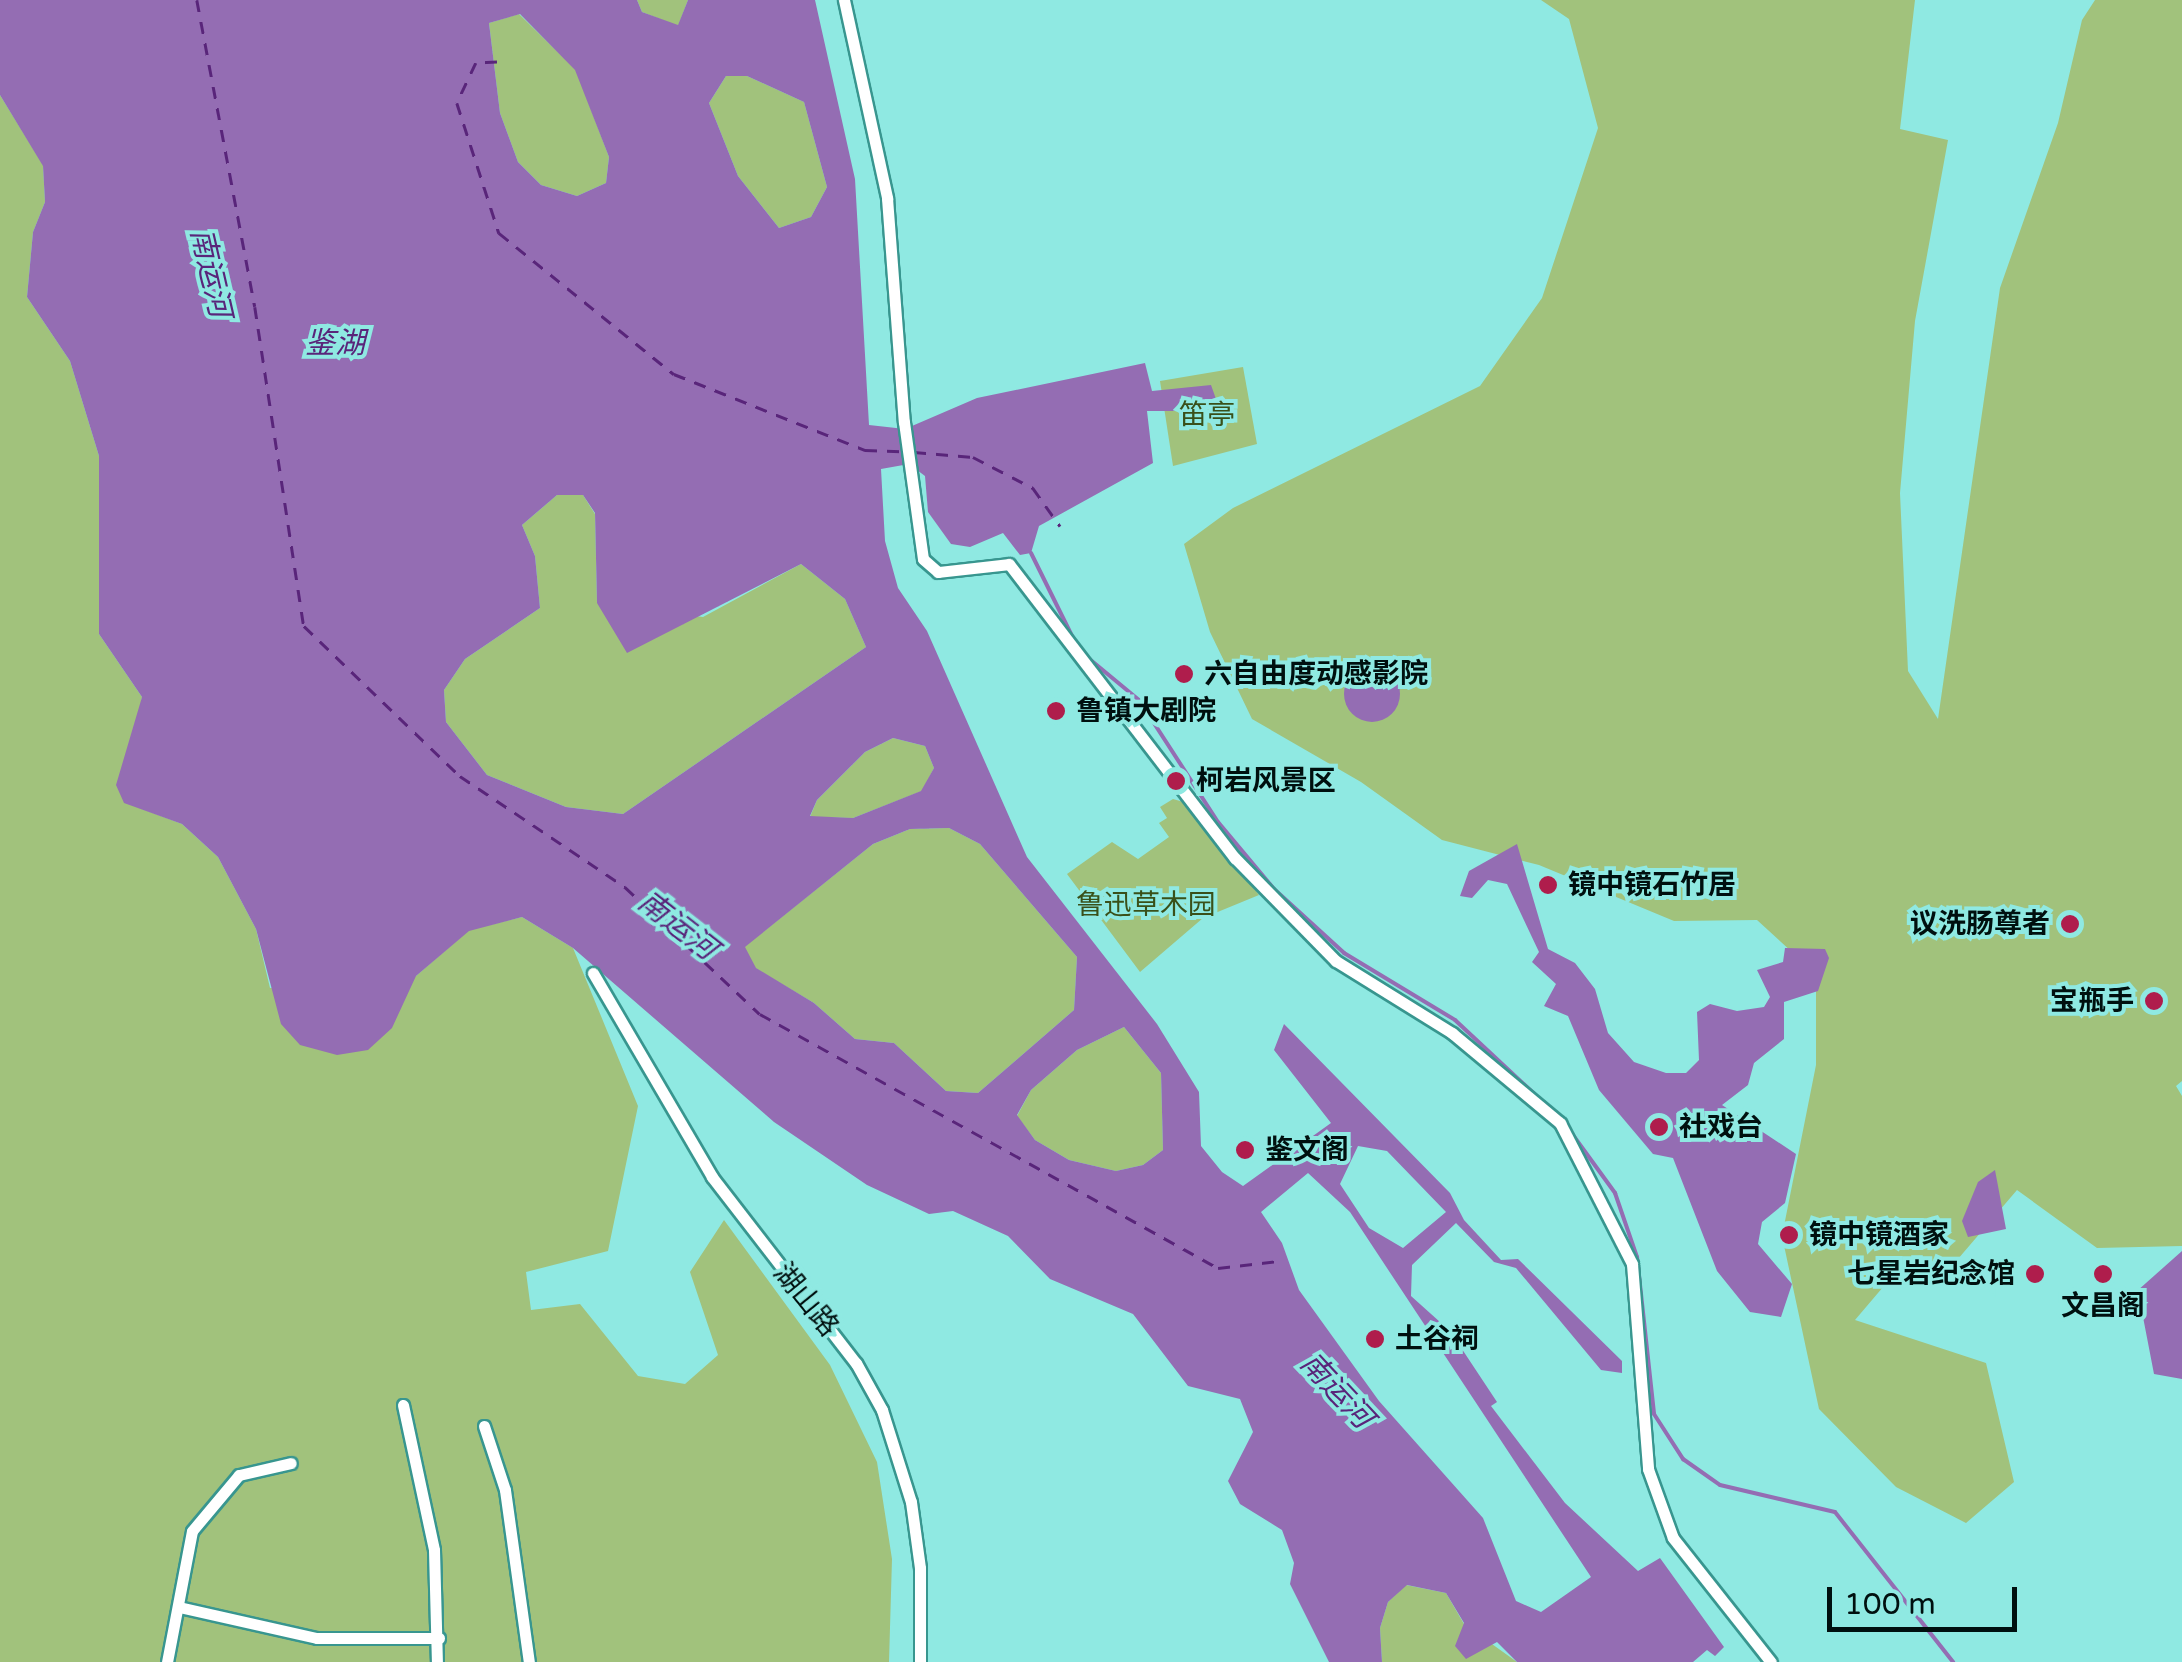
<!DOCTYPE html>
<html>
<head>
<meta charset="utf-8">
<style>
	body { margin:0 }
	#map { position:relative; width:2182px; height:1662px; overflow:hidden; background:#8fe9e2; font-family:"Varela Round","Noto Sans SC",sans-serif }
	div>[style] { position:absolute }
	[style*='--x'] { left:calc(var(--x)*1px); top:calc(var(--y)*1px); width:calc(var(--w)*1px); rotate:calc(var(--a)*1deg) }
	.green>* { inset:0; background:#a1c27c }
	.water>* { inset:0; background:#946db3 }
	.round { border-radius:50% }
	.stream>* { height:4px; margin:-2px; padding:0 2px; transform-origin:2px; border-radius:2px; background:#946db3 }
	.ferry>* { height:2.5px; margin-top:-1.25px; transform-origin:0; background:repeating-linear-gradient(90deg,#59257a 0 12px,transparent 0 22px) }
	.roads { filter:drop-shadow(2px 0 #38968f) drop-shadow(-2px 0 #38968f) drop-shadow(0 2px #38968f) drop-shadow(0 -2px #38968f) }
	.minor>* { height:11px; margin:-5.5px; padding:0 5.5px; transform-origin:5.5px; border-radius:5.5px; background:#fff }
	.dots>* { width:28px; height:28px; translate:-50% -50%; box-sizing:border-box; border:5px solid #8fe9e2; border-radius:50% }
	span { translate:-50% -50%; white-space:nowrap; text-align:center; line-height:1.15; -webkit-text-stroke:8px #8fe9e2; paint-order:stroke }
	.park-label { font-size:28px; color:#395019 }
	.poi-label { font-size:28px; color:#00100f; font-weight:700 }
	.left { translate:0 -50%; text-align:left }
	.right { translate:-100% -50%; text-align:right }
	.street-label { font-size:28px; color:#00100f }
	.water-label { font-size:30px; color:#59257a; font-style:italic }
	.scale { position:absolute; left:1827px; top:1587px; width:190px; height:45px; box-sizing:border-box; border:5px solid #00100f; border-top:0; padding-left:12px; font-size:30px; line-height:35px; white-space:nowrap; color:#00100f; -webkit-text-stroke:8px #8fe9e2; paint-order:stroke }
</style>
</head>
<body>
<div id="map">
	<div class="green">
		<i style="clip-path:polygon(637px 0,688px 0,678px 26px,642px 12px)"></i>
		<i style="clip-path:polygon(1541px 0,1915px 0,1900px 129px,1948px 140px,1915px 321px,1900px 493px,1908px 671px,1938px 719px,2000px 288px,2058px 123px,2082px 20px,2095px 0,2182px 0,2182px 1081px,2176px 1086px,2182px 1096px,2182px 1246px,2097px 1248px,2017px 1190px,1946px 1273px,1895px 1273px,1855px 1320px,1986px 1363px,2014px 1482px,1966px 1523px,1896px 1487px,1819px 1409px,1782px 1236px,1816px 1065px,1816px 974px,1757px 920px,1674px 921px,1539px 865px,1442px 840px,1361px 782px,1252px 719px,1210px 632px,1184px 544px,1233px 508px,1480px 386px,1542px 298px,1598px 128px,1569px 19px)"></i>
		<i style="clip-path:polygon(519px 14px,576px 70px,609px 157px,606px 183px,577px 196px,541px 185px,518px 162px,500px 113px,489px 23px)"></i>
		<i style="clip-path:polygon(726px 76px,747px 76px,804px 102px,827px 187px,811px 217px,779px 228px,738px 176px,709px 103px)"></i>
		<i style="clip-path:polygon(0 95px,43px 165px,45px 202px,33px 232px,27px 297px,70px 361px,99px 456px,99px 634px,142px 697px,124px 802px,182px 824px,218px 857px,256px 929px,270px 988px,416px 976px,469px 930px,522px 917px,573px 948px,638px 1106px,608px 1251px,526px 1272px,531px 1310px,580px 1304px,638px 1376px,685px 1384px,718px 1355px,690px 1272px,724px 1220px,830px 1365px,877px 1462px,892px 1559px,889px 1662px,0 1662px)"></i>
		<i style="clip-path:polygon(1243px 367px,1257px 444px,1173px 466px,1160px 381px)"></i>
		<i style="clip-path:polygon(557px 495px,583px 495px,595px 514px,597px 603px,703px 617px,801px 564px,845px 599px,866px 647px,623px 814px,566px 807px,487px 775px,446px 722px,444px 690px,465px 659px,540px 608px,535px 556px,522px 525px)"></i>
		<i style="clip-path:polygon(893px 738px,925px 746px,934px 768px,922px 791px,853px 818px,810px 817px,817px 800px,865px 752px)"></i>
		<i style="clip-path:polygon(1173px 799px,1187px 803px,1259px 895px,1203px 918px,1140px 972px,1067px 874px,1112px 842px,1138px 859px,1169px 837px,1159px 823px,1167px 818px,1160px 807px)"></i>
		<i style="clip-path:polygon(949px 828px,980px 844px,1077px 957px,1074px 1010px,978px 1093px,946px 1091px,894px 1043px,855px 1039px,814px 1003px,755px 968px,744px 947px,873px 844px,910px 829px)"></i>
		<i style="clip-path:polygon(1124px 1027px,1161px 1073px,1163px 1150px,1143px 1165px,1116px 1171px,1069px 1160px,1035px 1140px,1017px 1116px,1031px 1090px,1077px 1050px)"></i>
		<i style="clip-path:polygon(1406px 1585px,1446px 1593px,1464px 1624px,1517px 1662px,1382px 1662px,1380px 1628px,1388px 1602px)"></i>
	</div>
	<div class="water">
		<i style="clip-path:polygon(evenodd,0 0,637px 0,642px 12px,678px 25px,688px 0,815px 0,855px 179px,869px 425px,905px 429px,977px 398px,1145px 363px,1152px 391px,1211px 385px,1216px 399px,1197px 411px,1147px 411px,1153px 463px,1039px 526px,1031px 553px,1020px 555px,1003px 533px,970px 547px,951px 544px,928px 512px,925px 476px,909px 464px,881px 469px,885px 541px,898px 588px,927px 631px,1027px 857px,1157px 1024px,1199px 1092px,1201px 1146px,1222px 1172px,1243px 1186px,1331px 1123px,1274px 1050px,1284px 1024px,1450px 1193px,1464px 1220px,1501px 1260px,1518px 1259px,1622px 1361px,1622px 1373px,1601px 1370px,1516px 1268px,1494px 1262px,1456px 1223px,1412px 1265px,1411px 1296px,1450px 1331px,1497px 1402px,1491px 1406px,1565px 1503px,1638px 1571px,1660px 1558px,1724px 1647px,1715px 1656px,1707px 1650px,1693px 1662px,1517px 1662px,1497px 1642px,1466px 1659px,1455px 1646px,1464px 1623px,1446px 1593px,1407px 1585px,1388px 1602px,1380px 1628px,1382px 1662px,1329px 1662px,1290px 1584px,1294px 1563px,1282px 1530px,1240px 1504px,1228px 1481px,1253px 1432px,1240px 1399px,1188px 1386px,1133px 1314px,1050px 1279px,1008px 1236px,953px 1211px,929px 1214px,867px 1185px,774px 1122px,573px 948px,522px 917px,469px 931px,416px 976px,392px 1028px,368px 1050px,337px 1055px,300px 1045px,281px 1024px,256px 929px,218px 857px,182px 824px,124px 803px,116px 785px,142px 697px,99px 634px,99px 456px,70px 361px,27px 297px,33px 232px,45px 202px,43px 166px,0 95px,0 0,520px 14px,575px 70px,609px 157px,606px 183px,577px 196px,541px 185px,518px 162px,500px 113px,489px 23px,520px 14px,0 0,726px 76px,747px 76px,804px 102px,827px 187px,811px 217px,779px 228px,738px 176px,709px 103px,726px 76px,0 0,557px 495px,583px 495px,595px 513px,597px 603px,627px 653px,801px 564px,845px 599px,866px 647px,623px 814px,566px 807px,487px 775px,446px 722px,444px 690px,465px 659px,540px 608px,535px 556px,522px 525px,557px 495px,0 0,893px 738px,925px 746px,934px 768px,921px 791px,853px 818px,810px 816px,817px 800px,865px 752px,893px 738px,0 0,949px 828px,980px 844px,1077px 957px,1074px 1010px,978px 1093px,946px 1091px,894px 1043px,855px 1039px,814px 1003px,756px 968px,745px 947px,873px 844px,910px 829px,949px 828px,0 0,1124px 1027px,1161px 1073px,1163px 1150px,1143px 1165px,1116px 1171px,1069px 1160px,1035px 1140px,1017px 1115px,1031px 1090px,1077px 1050px,1124px 1027px,0 0,1358px 1146px,1387px 1151px,1446px 1212px,1403px 1248px,1369px 1228px,1340px 1184px,1358px 1146px,0 0,1308px 1173px,1350px 1212px,1591px 1577px,1541px 1612px,1516px 1601px,1483px 1518px,1379px 1401px,1299px 1290px,1282px 1243px,1261px 1212px,1308px 1173px)"></i>
		<i class="round" style="left:1344px;top:666px;width:56px;height:56px"></i>
		<i style="clip-path:polygon(1517px 844px,1548px 949px,1575px 963px,1595px 989px,1608px 1033px,1634px 1062px,1666px 1073px,1686px 1073px,1699px 1060px,1697px 1012px,1710px 1004px,1737px 1011px,1764px 1007px,1770px 997px,1757px 970px,1783px 962px,1785px 948px,1825px 949px,1829px 958px,1818px 991px,1784px 1002px,1784px 1039px,1754px 1063px,1748px 1085px,1722px 1105px,1796px 1154px,1785px 1203px,1762px 1222px,1758px 1244px,1792px 1284px,1781px 1317px,1750px 1312px,1717px 1271px,1673px 1158px,1653px 1154px,1599px 1090px,1568px 1016px,1544px 1006px,1556px 984px,1532px 962px,1539px 952px,1507px 884px,1488px 880px,1472px 898px,1460px 896px,1469px 871px)"></i>
		<i style="clip-path:polygon(1995px 1170px,2006px 1229px,1968px 1237px,1962px 1221px,1978px 1182px)"></i>
		<i style="clip-path:polygon(2182px 1251px,2182px 1379px,2154px 1374px,2143px 1317px,2134px 1314px,2137px 1291px)"></i>
	</div>
	<div class="stream">
		<i style="--x:1031;--y:553;--w:99;--a:63.7"></i>
		<i style="--x:1087;--y:657;--w:67;--a:39.6"></i>
		<i style="--x:1139;--y:700;--w:145;--a:57.1"></i>
		<i style="--x:1218;--y:822;--w:87;--a:50.1"></i>
		<i style="--x:1274;--y:889;--w:95;--a:42.4"></i>
		<i style="--x:1344;--y:953;--w:130;--a:31.1"></i>
		<i style="--x:1455;--y:1020;--w:141;--a:43"></i>
		<i style="--x:1570;--y:1131;--w:77;--a:54"></i>
		<i style="--x:1615;--y:1193;--w:68;--a:71"></i>
		<i style="--x:1637;--y:1257;--w:158;--a:83.8"></i>
		<i style="--x:1654;--y:1414;--w:54;--a:57.2"></i>
		<i style="--x:1683;--y:1459;--w:45;--a:35.1"></i>
		<i style="--x:1720;--y:1485;--w:118;--a:13.2"></i>
		<i style="--x:1835;--y:1512;--w:191;--a:51.8"></i>
	</div>
	<div class="ferry">
		<i style="--x:197;--y:0;--w:312;--a:79.3"></i>
		<i style="--x:255;--y:307;--w:323;--a:81.3"></i>
		<i style="--x:304;--y:626;--w:216;--a:43.9"></i>
		<i style="--x:460;--y:776;--w:199;--a:33.9"></i>
		<i style="--x:625;--y:887;--w:185;--a:43.3"></i>
		<i style="--x:760;--y:1014;--w:524;--a:29.01"></i>
		<i style="--x:1218;--y:1268;--w:60;--a:-6.7"></i>
		<i style="--x:497;--y:62;--w:21;--a:177"></i>
		<i style="--x:476;--y:63;--w:44;--a:115.4"></i>
		<i style="--x:457;--y:103;--w:137;--a:72.1"></i>
		<i style="--x:499;--y:233;--w:225;--a:38.9"></i>
		<i style="--x:674;--y:374;--w:206;--a:21.7"></i>
		<i style="--x:865;--y:450;--w:36;--a:2"></i>
		<i style="--x:914;--y:452;--w:59;--a:4.8"></i>
		<i style="--x:973;--y:457;--w:68;--a:27.3"></i>
		<i style="--x:1033;--y:488;--w:47;--a:54.6"></i>
	</div>
	<div class="roads">
		<div class="minor">
			<i style="--x:844;--y:0;--w:203;--a:77.7"></i>
			<i style="--x:887;--y:198;--w:225;--a:85.7"></i>
			<i style="--x:904;--y:422;--w:138;--a:82.1"></i>
			<i style="--x:923;--y:559;--w:20;--a:41"></i>
			<i style="--x:938;--y:572;--w:71;--a:-6.4"></i>
			<i style="--x:1009;--y:564;--w:371;--a:52.5"></i>
			<i style="--x:1235;--y:858;--w:144;--a:45.6"></i>
			<i style="--x:1336;--y:961;--w:137;--a:31.8"></i>
			<i style="--x:1452;--y:1033;--w:141;--a:39.8"></i>
			<i style="--x:1560;--y:1123;--w:158;--a:62.9"></i>
			<i style="--x:1632;--y:1264;--w:206;--a:85.5"></i>
			<i style="--x:1648;--y:1469;--w:73;--a:70.1"></i>
			<i style="--x:1673;--y:1538;--w:158;--a:51.7"></i>
			<i style="--x:593;--y:973;--w:236;--a:59.7"></i>
			<i style="--x:712;--y:1177;--w:235;--a:52.3"></i>
			<i style="--x:856;--y:1363;--w:54;--a:61"></i>
			<i style="--x:882;--y:1410;--w:96;--a:72.5"></i>
			<i style="--x:911;--y:1502;--w:67;--a:82.2"></i>
			<i style="--x:920;--y:1568;--w:94;--a:90"></i>
			<i style="--x:403;--y:1405;--w:148;--a:77.9"></i>
			<i style="--x:434;--y:1550;--w:112;--a:88.5"></i>
			<i style="--x:484;--y:1426;--w:67;--a:71.8"></i>
			<i style="--x:505;--y:1490;--w:174;--a:82.1"></i>
			<i style="--x:179;--y:1607;--w:141;--a:12.7"></i>
			<i style="--x:317;--y:1638;--w:122;--a:0"></i>
			<i style="--x:167;--y:1662;--w:133;--a:-79.2"></i>
			<i style="--x:192;--y:1531;--w:73;--a:-50"></i>
			<i style="--x:239;--y:1475;--w:53;--a:-13"></i>
		</div>
	</div>
	<div class="dots">
		<i style="left:1184px;top:674px;background:#af1d4c"></i>
		<i style="left:1056px;top:711px;background:#af1d4c"></i>
		<i style="left:1176px;top:781px;background:#af1d4c"></i>
		<i style="left:1548px;top:885px;background:#af1d4c"></i>
		<i style="left:2070px;top:924px;background:#af1d4c"></i>
		<i style="left:2154px;top:1001px;background:#af1d4c"></i>
		<i style="left:1659px;top:1127px;background:#af1d4c"></i>
		<i style="left:1245px;top:1150px;background:#af1d4c"></i>
		<i style="left:1789px;top:1235px;background:#af1d4c"></i>
		<i style="left:2035px;top:1274px;background:#af1d4c"></i>
		<i style="left:2103px;top:1274px;background:#af1d4c"></i>
		<i style="left:1375px;top:1339px;background:#af1d4c"></i>
	</div>
	<div class="park-label">
		<span style="left:1207px;top:415px">笛亭</span>
		<span style="left:1146px;top:905px">鲁迅草木园</span>
	</div>
	<div class="poi-label">
		<span class="left" style="left:1204px;top:674px">六自由度动感影院</span>
		<span class="left" style="left:1076px;top:711px">鲁镇大剧院</span>
		<span class="left" style="left:1196px;top:781px">柯岩风景区</span>
		<span class="left" style="left:1568px;top:885px">镜中镜石竹居</span>
		<span class="right" style="left:2050px;top:924px">议洗肠尊者</span>
		<span class="right" style="left:2134px;top:1001px">宝瓶手</span>
		<span class="left" style="left:1679px;top:1127px">社戏台</span>
		<span class="left" style="left:1265px;top:1150px">鉴文阁</span>
		<span class="left" style="left:1809px;top:1235px">镜中镜酒家</span>
		<span class="right" style="left:2015px;top:1274px">七星岩纪念馆</span>
		<span style="left:2103px;top:1306px">文昌阁</span>
		<span class="left" style="left:1395px;top:1339px">土谷祠</span>
	</div>
	<div class="street-label">
		<span style="left:806px;top:1300px;rotate:51deg">湖山路</span>
	</div>
	<div class="water-label">
		<span style="left:210px;top:273px;rotate:77deg">南运河</span>
		<span style="left:335px;top:344px">鉴湖</span>
		<span style="left:677px;top:926px;rotate:38deg">南运河</span>
		<span style="left:1336px;top:1391px;rotate:47deg">南运河</span>
	</div>
	<div class="scale">100 m</div>
</div>
</body>
</html>
